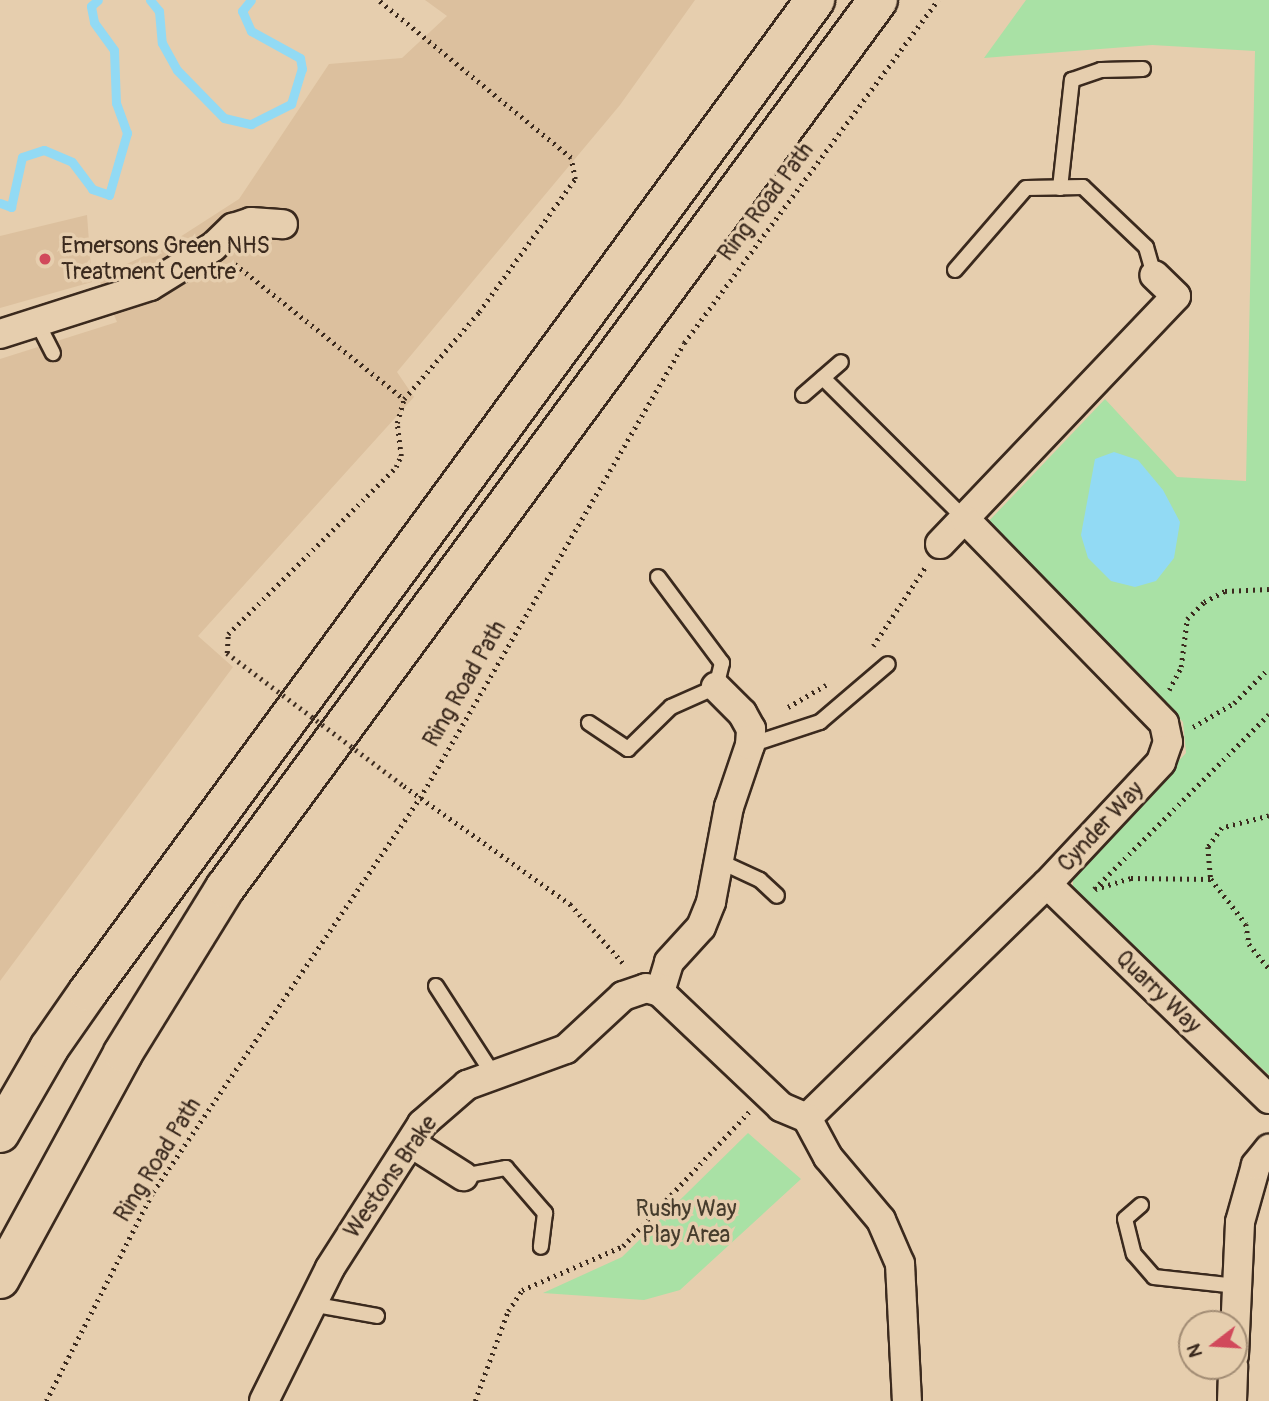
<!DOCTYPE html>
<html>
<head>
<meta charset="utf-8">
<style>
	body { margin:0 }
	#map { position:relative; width:1269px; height:1401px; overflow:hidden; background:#e6ceae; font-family:Pangolin,sans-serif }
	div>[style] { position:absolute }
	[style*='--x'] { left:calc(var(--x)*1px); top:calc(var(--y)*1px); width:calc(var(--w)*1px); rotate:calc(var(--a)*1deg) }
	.built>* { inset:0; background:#dcc09e }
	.green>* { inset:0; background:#a9e1a5 }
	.water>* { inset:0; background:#92daf4 }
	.stream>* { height:9px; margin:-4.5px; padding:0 4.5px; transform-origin:4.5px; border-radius:4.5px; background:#92daf4 }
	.path>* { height:4.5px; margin-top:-2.25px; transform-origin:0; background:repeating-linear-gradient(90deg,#3b2a1e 0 2px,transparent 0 7px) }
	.roads { filter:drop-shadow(2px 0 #3b2a1e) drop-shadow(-2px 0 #3b2a1e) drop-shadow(0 2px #3b2a1e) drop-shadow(0 -2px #3b2a1e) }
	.service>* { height:14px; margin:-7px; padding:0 7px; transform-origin:7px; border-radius:7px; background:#e6ceae }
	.minor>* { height:28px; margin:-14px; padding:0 14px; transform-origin:14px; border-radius:14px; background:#e6ceae }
	.trunk>* { height:38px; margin:-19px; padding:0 19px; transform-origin:19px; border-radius:19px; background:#e6ceae }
	.path-bridge>* { height:4.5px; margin-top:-2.25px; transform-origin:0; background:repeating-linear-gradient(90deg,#3b2a1e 0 2px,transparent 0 7px) }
	.dots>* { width:19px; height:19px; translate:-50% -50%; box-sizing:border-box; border:4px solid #e6ceae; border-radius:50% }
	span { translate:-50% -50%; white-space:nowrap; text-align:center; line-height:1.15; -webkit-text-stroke:7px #e6ceae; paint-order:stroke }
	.street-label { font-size:23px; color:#3b2a1e }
	.poi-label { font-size:23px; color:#3b2a1e }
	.left { translate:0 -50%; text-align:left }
	.park-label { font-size:23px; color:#463c2c }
	.north { position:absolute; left:1178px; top:1310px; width:70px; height:70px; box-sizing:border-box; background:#e6ceae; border:2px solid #a28c74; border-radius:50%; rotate:253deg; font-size:19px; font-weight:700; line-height:28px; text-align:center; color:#3b2a1e }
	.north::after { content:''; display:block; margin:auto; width:24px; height:32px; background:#d1495b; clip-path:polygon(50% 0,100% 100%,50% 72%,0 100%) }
</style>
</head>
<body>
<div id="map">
	<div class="built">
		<i style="clip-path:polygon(425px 0,695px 0,620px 105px,397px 372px,414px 397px,198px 636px,233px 667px,0 981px,0 359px,117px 322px,98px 277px,166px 246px,239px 199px,329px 64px,402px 58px,447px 16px)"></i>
		<i style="clip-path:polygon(87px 215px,92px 282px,0 308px,0 236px)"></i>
	</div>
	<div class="green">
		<i style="clip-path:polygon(1026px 0,1269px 0,1269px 1075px,1073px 892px,1073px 874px,1186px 753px,1183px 722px,986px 524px,1105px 399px,1177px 477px,1246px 481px,1255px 51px,1152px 45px,984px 58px)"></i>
		<i style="clip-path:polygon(748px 1133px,801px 1179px,680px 1290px,644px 1300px,543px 1293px,622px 1257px)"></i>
	</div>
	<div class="water">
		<i style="clip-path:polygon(1114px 452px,1138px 460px,1163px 490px,1180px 522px,1174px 558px,1156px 581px,1135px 587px,1111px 581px,1088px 558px,1081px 535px,1095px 459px)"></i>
	</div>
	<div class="stream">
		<i style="--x:150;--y:0;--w:14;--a:51"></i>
		<i style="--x:159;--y:11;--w:32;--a:85"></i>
		<i style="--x:162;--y:43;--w:31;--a:61"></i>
		<i style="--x:177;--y:70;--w:67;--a:45.6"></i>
		<i style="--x:224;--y:118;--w:28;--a:13"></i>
		<i style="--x:251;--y:124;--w:45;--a:-26.6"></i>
		<i style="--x:291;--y:104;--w:37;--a:-73"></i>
		<i style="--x:302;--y:69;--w:11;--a:-100"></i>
		<i style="--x:300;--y:58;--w:56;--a:-151.1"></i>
		<i style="--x:251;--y:31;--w:22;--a:-114"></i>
		<i style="--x:242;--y:11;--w:14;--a:-51"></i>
		<i style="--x:0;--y:203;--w:12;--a:20"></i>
		<i style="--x:11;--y:207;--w:51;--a:-77.6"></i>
		<i style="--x:22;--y:157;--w:23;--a:-18"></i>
		<i style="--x:44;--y:150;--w:30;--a:23"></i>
		<i style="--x:72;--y:162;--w:34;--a:53"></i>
		<i style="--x:92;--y:189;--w:18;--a:19"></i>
		<i style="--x:109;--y:195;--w:65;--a:-73.8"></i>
		<i style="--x:127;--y:133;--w:32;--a:-110"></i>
		<i style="--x:116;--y:103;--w:53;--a:-92.2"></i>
		<i style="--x:114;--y:50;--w:34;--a:-126"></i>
		<i style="--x:94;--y:22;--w:16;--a:-101"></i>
		<i style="--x:91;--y:6;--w:9;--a:-41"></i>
	</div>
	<div class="path">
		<i style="--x:235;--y:264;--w:216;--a:38.6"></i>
		<i style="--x:873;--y:646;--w:96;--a:-56.5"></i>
		<i style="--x:227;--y:653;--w:19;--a:-87"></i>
		<i style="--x:228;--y:634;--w:237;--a:-44.8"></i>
		<i style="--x:396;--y:467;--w:12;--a:-66"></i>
		<i style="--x:401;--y:456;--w:33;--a:-97"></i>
		<i style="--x:397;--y:423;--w:25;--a:-74"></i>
		<i style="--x:404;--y:399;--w:115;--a:-49.2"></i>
		<i style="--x:479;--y:312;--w:164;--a:-54.2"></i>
		<i style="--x:575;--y:179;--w:21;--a:-101"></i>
		<i style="--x:571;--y:158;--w:249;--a:-140.7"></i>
		<i style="--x:1169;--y:690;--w:26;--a:-62"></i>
		<i style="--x:1181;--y:667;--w:48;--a:-82.9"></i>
		<i style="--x:1187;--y:619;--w:24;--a:-45"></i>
		<i style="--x:1204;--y:602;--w:24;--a:-28"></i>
		<i style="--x:1225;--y:591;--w:44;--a:-2.6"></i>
		<i style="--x:788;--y:707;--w:44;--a:-30.1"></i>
		<i style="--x:1193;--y:727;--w:48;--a:-30.3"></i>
		<i style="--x:1234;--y:703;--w:49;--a:-45"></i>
		<i style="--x:404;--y:786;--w:204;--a:35.4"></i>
		<i style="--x:570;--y:904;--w:82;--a:48"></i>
		<i style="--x:1269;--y:816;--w:49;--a:165.7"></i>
		<i style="--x:1222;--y:828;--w:24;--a:126"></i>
		<i style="--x:1208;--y:847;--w:32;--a:85"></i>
		<i style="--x:1211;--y:879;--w:57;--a:52.1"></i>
		<i style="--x:1246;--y:924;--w:20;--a:81"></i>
		<i style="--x:1249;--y:944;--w:32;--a:51"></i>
		<i style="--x:1094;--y:889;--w:247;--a:-45"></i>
		<i style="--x:1095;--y:889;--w:38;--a:-17"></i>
		<i style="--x:1131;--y:878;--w:80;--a:0.7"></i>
		<i style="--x:46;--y:1401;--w:235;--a:-62.9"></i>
		<i style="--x:153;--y:1192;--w:476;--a:-55.9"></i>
		<i style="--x:420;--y:798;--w:526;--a:-59.88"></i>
		<i style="--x:684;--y:343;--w:427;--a:-53.5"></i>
		<i style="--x:475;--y:1401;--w:96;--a:-69.9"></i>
		<i style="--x:508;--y:1311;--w:25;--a:-56"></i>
		<i style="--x:522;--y:1290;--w:110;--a:-23.5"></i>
		<i style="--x:623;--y:1246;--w:184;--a:-46.8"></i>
	</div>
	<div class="roads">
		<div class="service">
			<i style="--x:1060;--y:188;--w:109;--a:-83.7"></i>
			<i style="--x:1072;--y:80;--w:31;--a:-19"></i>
			<i style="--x:1101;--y:70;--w:42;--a:-1.4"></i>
			<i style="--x:955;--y:270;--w:108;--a:-49.1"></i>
			<i style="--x:1026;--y:188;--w:57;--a:-1"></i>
			<i style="--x:1083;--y:187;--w:87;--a:43.6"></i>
			<i style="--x:1146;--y:247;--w:29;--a:74"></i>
			<i style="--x:37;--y:322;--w:35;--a:63"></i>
			<i style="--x:823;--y:378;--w:202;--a:44.8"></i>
			<i style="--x:803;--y:395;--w:50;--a:-41"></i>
			<i style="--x:589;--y:723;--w:47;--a:33.7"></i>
			<i style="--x:628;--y:749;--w:60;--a:-44.3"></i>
			<i style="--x:671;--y:707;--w:49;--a:-24"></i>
			<i style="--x:716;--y:687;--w:25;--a:-76"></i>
			<i style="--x:722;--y:663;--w:107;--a:-126.7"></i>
			<i style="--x:750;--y:745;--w:74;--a:-18.2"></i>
			<i style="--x:820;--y:722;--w:89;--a:-40.5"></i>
			<i style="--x:719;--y:861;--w:45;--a:24.9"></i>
			<i style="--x:760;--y:880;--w:23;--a:43"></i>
			<i style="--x:436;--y:986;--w:105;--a:57.1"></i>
			<i style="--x:463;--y:1176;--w:44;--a:-10.5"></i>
			<i style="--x:506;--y:1168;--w:60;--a:49.1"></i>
			<i style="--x:545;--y:1213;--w:34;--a:97"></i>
			<i style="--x:1141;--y:1205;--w:21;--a:139"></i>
			<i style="--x:1125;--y:1219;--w:36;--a:76"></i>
			<i style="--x:1134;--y:1254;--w:30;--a:49"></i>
			<i style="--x:1154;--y:1277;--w:83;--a:6.2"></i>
			<i style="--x:311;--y:1304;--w:67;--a:10.3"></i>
		</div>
		<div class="minor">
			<i style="--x:0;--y:334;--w:157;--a:-17.7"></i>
			<i style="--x:150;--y:286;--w:74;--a:-31.8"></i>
			<i style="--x:213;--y:247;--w:28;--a:-44"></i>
			<i style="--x:233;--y:228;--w:19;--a:-18"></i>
			<i style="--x:251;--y:222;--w:32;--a:4"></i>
			<i style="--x:940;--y:544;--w:342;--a:-46.4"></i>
			<i style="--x:1176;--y:296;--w:30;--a:-136"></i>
			<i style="--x:1047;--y:884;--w:309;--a:44.1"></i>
			<i style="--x:660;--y:992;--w:31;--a:-73"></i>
			<i style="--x:669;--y:962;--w:47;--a:-47.6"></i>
			<i style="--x:701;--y:927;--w:27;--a:-68"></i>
			<i style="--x:711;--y:902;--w:97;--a:-79.3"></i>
			<i style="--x:729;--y:807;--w:65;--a:-71.3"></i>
			<i style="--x:750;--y:745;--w:16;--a:-86"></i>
			<i style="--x:751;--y:729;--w:18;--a:-119"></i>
			<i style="--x:742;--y:713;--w:37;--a:-135"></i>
			<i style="--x:807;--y:1118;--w:335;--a:-44.3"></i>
			<i style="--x:1047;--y:884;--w:167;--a:-46.9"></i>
			<i style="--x:1161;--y:762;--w:21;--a:-71"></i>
			<i style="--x:1168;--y:742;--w:19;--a:-102"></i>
			<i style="--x:1164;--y:723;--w:284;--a:-134.3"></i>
			<i style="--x:411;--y:1143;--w:62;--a:32.4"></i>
			<i style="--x:1234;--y:1355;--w:133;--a:-87.4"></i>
			<i style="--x:1240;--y:1222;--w:59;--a:-74.3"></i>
			<i style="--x:1256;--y:1165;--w:21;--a:-51"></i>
			<i style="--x:264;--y:1401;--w:148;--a:-63.6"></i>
			<i style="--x:330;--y:1268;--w:171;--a:-57.4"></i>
			<i style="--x:422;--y:1124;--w:60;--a:-40.9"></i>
			<i style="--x:467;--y:1085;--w:105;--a:-20"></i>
			<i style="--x:566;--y:1049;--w:78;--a:-42.9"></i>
			<i style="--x:623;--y:996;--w:24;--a:-19"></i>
			<i style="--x:646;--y:988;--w:15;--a:16"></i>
			<i style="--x:660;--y:992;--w:167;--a:43.5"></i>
			<i style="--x:781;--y:1107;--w:28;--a:23"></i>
			<i style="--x:807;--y:1118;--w:44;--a:61.7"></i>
			<i style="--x:828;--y:1157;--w:82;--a:49.9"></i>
			<i style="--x:881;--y:1220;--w:48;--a:66.6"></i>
			<i style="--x:900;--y:1264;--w:137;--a:87.1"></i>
			<i style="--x:1232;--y:1401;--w:35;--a:-88"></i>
		</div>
		<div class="trunk">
			<i style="--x:0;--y:1133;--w:98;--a:-60"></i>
			<i style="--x:49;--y:1048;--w:68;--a:-55.1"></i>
			<i style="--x:88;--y:992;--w:1230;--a:-53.76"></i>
			<i style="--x:0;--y:1279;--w:257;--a:-61.4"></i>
			<i style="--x:123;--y:1053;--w:194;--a:-58.3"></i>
			<i style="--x:225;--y:888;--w:1102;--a:-53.67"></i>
		</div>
	</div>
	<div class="path-bridge">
		<i style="--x:227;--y:653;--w:221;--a:36.9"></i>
	</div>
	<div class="dots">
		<i style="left:45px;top:259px;background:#d1495b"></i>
	</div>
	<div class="street-label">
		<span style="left:766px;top:202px;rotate:-53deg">Ring Road Path</span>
		<span style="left:465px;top:684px;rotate:-60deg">Ring Road Path</span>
		<span style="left:1101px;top:827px;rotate:-47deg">Cynder Way</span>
		<span style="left:1158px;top:992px;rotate:44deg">Quarry Way</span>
		<span style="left:158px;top:1160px;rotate:-58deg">Ring Road Path</span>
		<span style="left:391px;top:1177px;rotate:-55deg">Westons Brake</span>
	</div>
	<div class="poi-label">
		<span class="left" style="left:61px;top:259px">Emersons Green NHS<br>Treatment Centre</span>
	</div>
	<div class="park-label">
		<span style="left:686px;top:1222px">Rushy Way<br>Play Area</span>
	</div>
	<div class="north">N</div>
</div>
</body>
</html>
